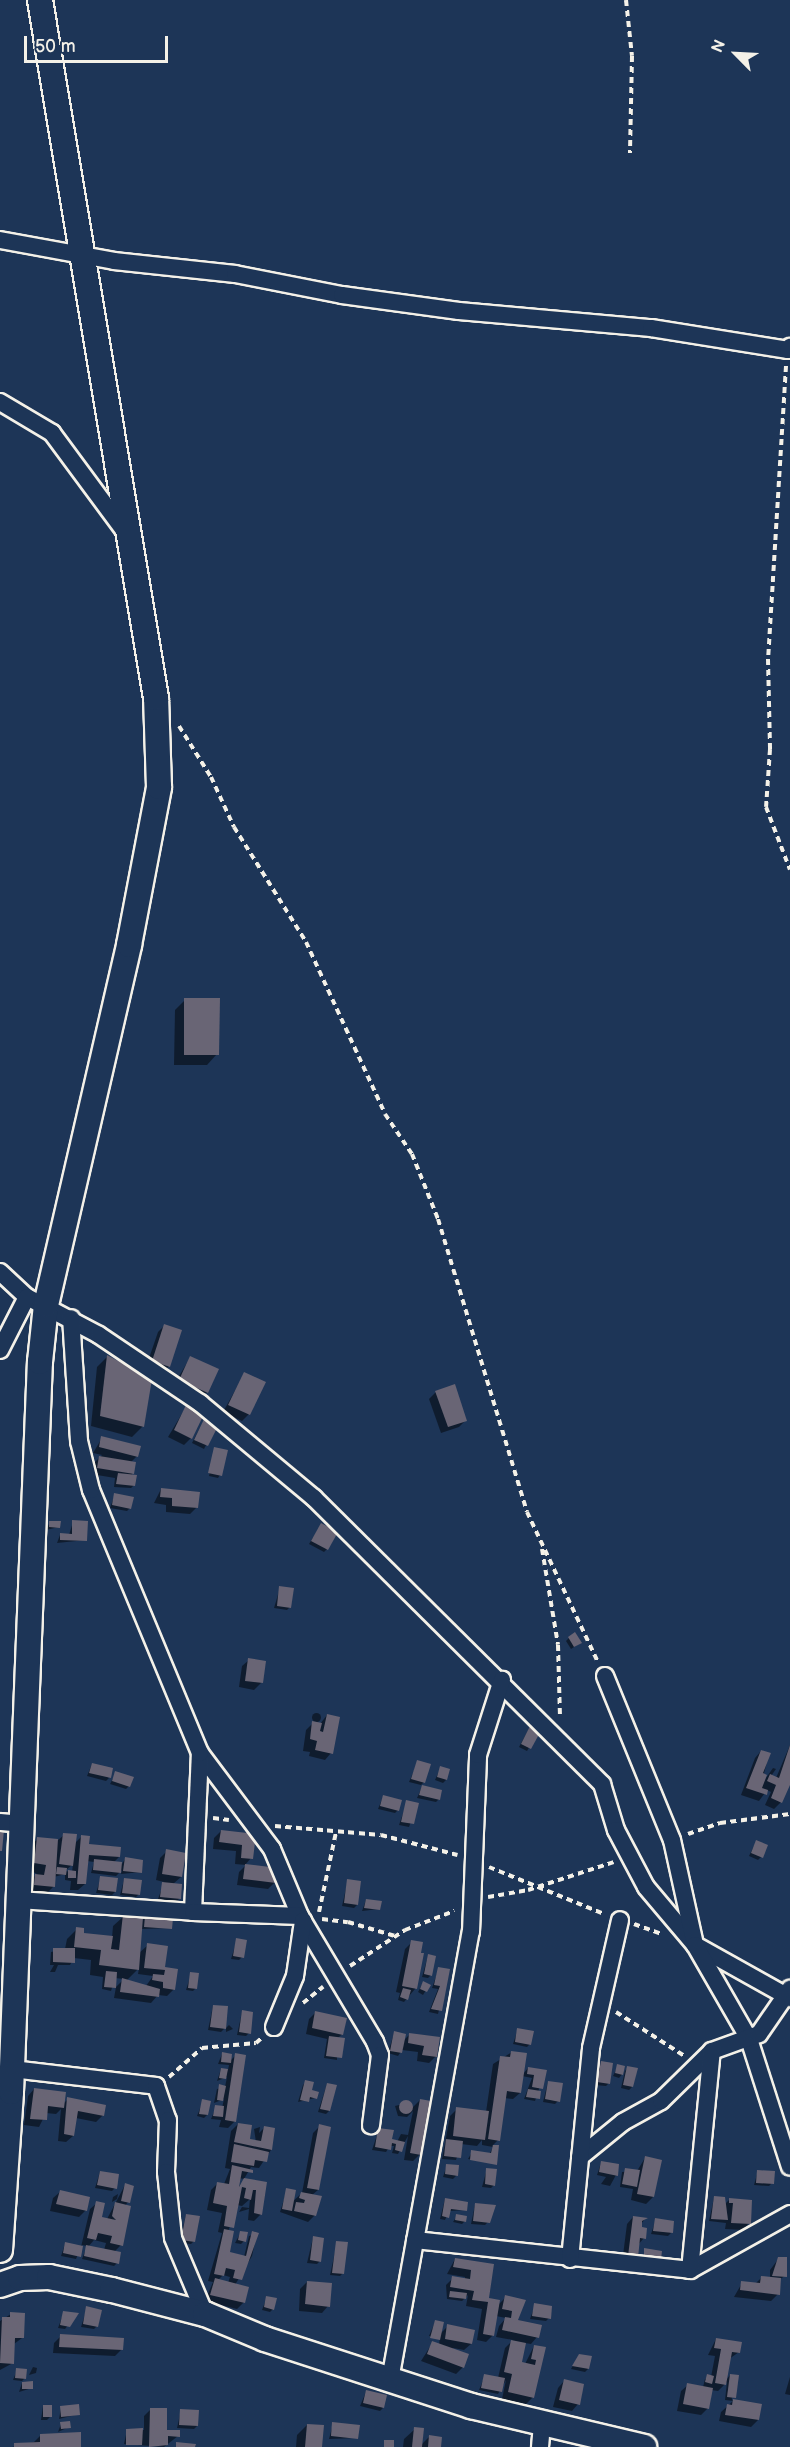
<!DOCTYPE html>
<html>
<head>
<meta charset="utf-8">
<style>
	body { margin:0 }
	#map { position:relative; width:790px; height:2447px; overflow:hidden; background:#1d3557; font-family:"Balsamiq Sans",sans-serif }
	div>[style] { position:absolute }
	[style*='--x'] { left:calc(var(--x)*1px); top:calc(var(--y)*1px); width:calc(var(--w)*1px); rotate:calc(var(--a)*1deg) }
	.shadow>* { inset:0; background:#0007 }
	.round { border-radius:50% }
	.building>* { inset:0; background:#696575 }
	.path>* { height:4px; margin-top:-2px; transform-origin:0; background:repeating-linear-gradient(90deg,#f4f1e8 0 6px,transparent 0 10.5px) }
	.roads { filter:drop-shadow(2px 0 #f4f1e8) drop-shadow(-2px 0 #f4f1e8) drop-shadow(0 2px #f4f1e8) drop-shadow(0 -2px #f4f1e8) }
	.street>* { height:16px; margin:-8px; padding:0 8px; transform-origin:8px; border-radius:8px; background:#1d3557 }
	.secondary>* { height:24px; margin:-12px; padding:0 12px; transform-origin:12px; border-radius:12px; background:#1d3557 }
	span { translate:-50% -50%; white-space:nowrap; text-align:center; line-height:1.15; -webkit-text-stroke:6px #1d3557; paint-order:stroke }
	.north { position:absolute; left:706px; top:24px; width:60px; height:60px; -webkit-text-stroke:4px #1d3557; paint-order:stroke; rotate:294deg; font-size:16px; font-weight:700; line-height:24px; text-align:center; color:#f4f1e8 }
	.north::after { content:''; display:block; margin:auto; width:21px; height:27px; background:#f4f1e8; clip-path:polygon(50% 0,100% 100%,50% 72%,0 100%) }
	.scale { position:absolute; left:24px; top:36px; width:144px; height:27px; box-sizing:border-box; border:3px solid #f4f1e8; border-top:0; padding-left:8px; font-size:18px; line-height:21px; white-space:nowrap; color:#f4f1e8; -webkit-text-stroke:4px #1d3557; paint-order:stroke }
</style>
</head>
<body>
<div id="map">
	<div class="shadow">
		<i style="clip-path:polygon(185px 1000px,217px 1054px,207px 1065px,174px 1065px,175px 1010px)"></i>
		<i style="clip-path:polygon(164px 1326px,169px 1366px,162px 1373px,146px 1367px,158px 1332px)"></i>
		<i style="clip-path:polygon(107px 1357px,143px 1426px,132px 1437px,91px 1426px,97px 1367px)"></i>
		<i style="clip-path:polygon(190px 1358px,207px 1392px,200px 1399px,173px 1386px)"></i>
		<i style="clip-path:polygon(245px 1373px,249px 1414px,242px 1421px,223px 1412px)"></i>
		<i style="clip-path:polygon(436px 1392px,466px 1420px,459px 1427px,441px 1433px,429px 1399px)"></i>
		<i style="clip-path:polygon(186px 1407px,191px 1438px,184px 1445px,168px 1437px)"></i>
		<i style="clip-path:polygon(203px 1422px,217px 1424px,204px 1449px,192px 1443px)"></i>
		<i style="clip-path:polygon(102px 1438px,137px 1456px,130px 1463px,134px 1485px,131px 1488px,114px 1487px,115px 1478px,91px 1474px,92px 1465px,102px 1455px,93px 1453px)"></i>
		<i style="clip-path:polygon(215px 1450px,220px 1475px,218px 1478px,209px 1476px)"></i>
		<i style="clip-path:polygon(161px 1489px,197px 1507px,190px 1514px,166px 1512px,166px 1505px,154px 1503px)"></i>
		<i style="clip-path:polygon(115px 1494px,130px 1508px,127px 1511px,110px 1508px)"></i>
		<i style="clip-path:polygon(50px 1522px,59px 1527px,46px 1530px)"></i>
		<i style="clip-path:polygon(73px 1522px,86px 1540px,57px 1543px,60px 1535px,69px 1535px)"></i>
		<i style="clip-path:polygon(321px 1525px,327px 1549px,324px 1552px,309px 1544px)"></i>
		<i style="clip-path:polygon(280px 1588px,290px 1607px,287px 1610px,274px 1608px)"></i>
		<i style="clip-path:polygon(569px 1638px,580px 1643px,571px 1649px,566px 1641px)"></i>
		<i style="clip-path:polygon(249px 1660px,261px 1683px,254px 1690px,239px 1687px,242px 1666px)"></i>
		<i class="round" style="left:311.5px;top:1712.5px;width:9px;height:9px"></i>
		<i style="clip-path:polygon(327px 1715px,331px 1753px,325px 1760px,309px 1756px,310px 1752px,303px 1751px,306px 1730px,313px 1723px,320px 1724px)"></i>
		<i style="clip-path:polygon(530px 1727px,541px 1728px,527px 1751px,519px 1747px)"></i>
		<i style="clip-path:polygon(790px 1745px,790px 1781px,781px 1802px,774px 1809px,765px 1805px,771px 1792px,767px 1790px,759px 1801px,741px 1795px,755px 1758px,761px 1751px,769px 1754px,761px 1785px,773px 1768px,776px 1769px,771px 1776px,776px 1778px)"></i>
		<i style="clip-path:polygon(418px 1762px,424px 1782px,421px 1785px,409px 1782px)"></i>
		<i style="clip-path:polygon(92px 1764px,109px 1778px,106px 1781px,87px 1776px)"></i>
		<i style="clip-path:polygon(441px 1767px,446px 1780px,443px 1783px,435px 1780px)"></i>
		<i style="clip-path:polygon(116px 1773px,129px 1786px,126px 1789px,110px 1784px)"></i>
		<i style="clip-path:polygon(422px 1787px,439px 1799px,436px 1802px,417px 1798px)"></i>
		<i style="clip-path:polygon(383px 1797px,398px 1810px,395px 1813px,378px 1809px)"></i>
		<i style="clip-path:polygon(407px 1802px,417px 1804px,409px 1827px,399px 1825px)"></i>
		<i style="clip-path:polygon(221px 1831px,254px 1835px,251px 1858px,245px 1865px,276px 1869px,275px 1882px,268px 1889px,237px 1885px,239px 1872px,246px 1865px,235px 1864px,236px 1851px,213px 1849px,214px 1838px)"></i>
		<i style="clip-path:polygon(evenodd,64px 1835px,74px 1844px,81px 1837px,88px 1846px,119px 1857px,113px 1863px,122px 1864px,125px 1859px,141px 1872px,121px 1874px,122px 1870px,116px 1876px,91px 1873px,94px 1862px,87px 1861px,85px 1884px,78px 1890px,70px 1890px,71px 1881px,65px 1880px,65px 1874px,54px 1877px,53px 1887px,47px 1893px,28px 1892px,29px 1882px,37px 1874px,28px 1869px,31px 1845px,38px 1839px,57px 1841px,64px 1835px,73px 1864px,72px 1872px,65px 1871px,73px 1864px)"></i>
		<i style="clip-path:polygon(756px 1842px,761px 1857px,758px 1860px,749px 1856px)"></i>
		<i style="clip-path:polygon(167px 1851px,181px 1877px,173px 1884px,179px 1899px,176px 1902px,158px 1899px,164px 1882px,156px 1880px,160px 1858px)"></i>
		<i style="clip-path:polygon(101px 1877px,115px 1892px,112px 1895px,96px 1893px)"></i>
		<i style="clip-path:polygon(124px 1880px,139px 1894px,136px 1897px,120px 1895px)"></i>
		<i style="clip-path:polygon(348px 1880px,357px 1905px,354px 1908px,342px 1906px)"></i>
		<i style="clip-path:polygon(366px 1900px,379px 1909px,362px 1911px)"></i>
		<i style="clip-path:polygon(evenodd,124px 1916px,141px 1922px,145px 1917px,171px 1928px,140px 1929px,139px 1953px,148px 1945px,163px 1968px,176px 1970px,174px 1989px,167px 1996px,158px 1995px,151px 2003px,114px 1998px,116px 1987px,124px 1979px,115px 1978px,111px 1991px,102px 1989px,103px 1977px,90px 1975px,91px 1960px,74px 1958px,70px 1965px,58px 1965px,55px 1972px,50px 1972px,54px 1965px,50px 1965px,51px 1952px,65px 1949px,67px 1939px,77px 1929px,82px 1934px,112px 1938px,113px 1926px,124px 1916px,139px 1968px,138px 1974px,153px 1976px,146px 1986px,126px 1981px,139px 1968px)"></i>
		<i style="clip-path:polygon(237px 1940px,242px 1957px,239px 1960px,231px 1959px)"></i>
		<i style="clip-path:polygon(412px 1942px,421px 1944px,415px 1989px,404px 2002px,398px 2000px,400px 1993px,396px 1992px,405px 1949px)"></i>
		<i style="clip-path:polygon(428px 1956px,431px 1975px,428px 1978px,422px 1977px)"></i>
		<i style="clip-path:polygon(439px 1968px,449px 1970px,438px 2014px,429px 2012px,438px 1989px,432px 1988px)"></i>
		<i style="clip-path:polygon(191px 1974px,196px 1988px,193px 1991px,186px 1990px)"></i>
		<i style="clip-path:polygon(423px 1983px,429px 1985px,423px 1995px,418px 1992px)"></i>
		<i style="clip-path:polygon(213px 2006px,224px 2029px,221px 2032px,208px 2030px)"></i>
		<i style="clip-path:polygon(242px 2012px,249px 2033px,246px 2036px,237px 2035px)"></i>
		<i style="clip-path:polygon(316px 2012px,342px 2034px,337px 2039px,337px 2060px,324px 2058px,327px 2039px,306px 2034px,309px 2019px)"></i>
		<i style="clip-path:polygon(229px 2025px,233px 2029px,226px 2032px,226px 2028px)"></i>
		<i style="clip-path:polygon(518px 2029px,530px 2044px,527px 2047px,513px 2044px)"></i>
		<i style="clip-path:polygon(394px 2033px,404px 2040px,410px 2034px,438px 2038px,436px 2056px,429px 2063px,417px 2061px,418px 2052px,402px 2050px,398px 2056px,388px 2053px)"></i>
		<i style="clip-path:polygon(512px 2052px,523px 2074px,528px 2068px,545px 2071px,535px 2101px,524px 2099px,532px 2078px,522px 2076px,520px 2093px,513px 2099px,505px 2098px,498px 2140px,492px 2146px,497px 2147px,496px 2164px,468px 2159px,472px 2152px,489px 2155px,493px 2147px,482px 2145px,482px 2140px,477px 2146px,461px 2144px,456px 2160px,442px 2159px,450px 2116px,457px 2109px,486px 2112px,493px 2064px)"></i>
		<i style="clip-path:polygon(222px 2054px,230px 2061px,236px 2055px,235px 2121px,228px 2128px,219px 2127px,221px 2120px,211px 2119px,216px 2107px,222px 2108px,224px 2099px,214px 2103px,217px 2089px,225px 2087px,227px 2077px,217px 2081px,221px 2069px,228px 2070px,229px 2065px,218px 2064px)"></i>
		<i style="clip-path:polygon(601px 2062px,609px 2083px,606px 2086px,595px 2085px)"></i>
		<i style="clip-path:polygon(618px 2066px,622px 2074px,628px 2068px,632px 2087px,629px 2090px,621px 2088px,625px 2071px,619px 2078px,613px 2076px)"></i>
		<i style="clip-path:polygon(306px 2082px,315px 2098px,298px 2102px,303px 2085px)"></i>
		<i style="clip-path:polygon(548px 2082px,558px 2101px,555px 2104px,543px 2102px)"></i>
		<i style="clip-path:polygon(327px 2084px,329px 2111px,326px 2114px,318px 2112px)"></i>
		<i style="clip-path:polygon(34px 2089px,63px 2104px,68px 2099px,103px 2115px,96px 2122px,76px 2118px,73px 2136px,66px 2142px,58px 2141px,61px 2109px,56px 2114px,46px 2113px,39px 2127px,24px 2125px,28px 2096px)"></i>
		<i style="clip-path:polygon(420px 2100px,420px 2154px,413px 2161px,404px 2160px,408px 2136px,398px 2154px,392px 2153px,394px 2146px,390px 2146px,386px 2152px,372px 2150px,379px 2129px,390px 2141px,397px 2142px,401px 2134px,408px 2135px,413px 2111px,407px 2117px,398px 2116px,395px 2106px,411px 2102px,410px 2110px)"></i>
		<i style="clip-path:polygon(203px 2101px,207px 2115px,204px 2118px,197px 2116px)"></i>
		<i style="clip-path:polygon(evenodd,238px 2124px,248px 2141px,256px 2142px,254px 2129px,260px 2127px,259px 2133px,264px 2128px,271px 2150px,259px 2168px,251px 2167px,244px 2179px,239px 2178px,238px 2187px,245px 2180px,265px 2183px,261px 2214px,254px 2221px,248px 2220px,249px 2209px,239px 2212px,242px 2207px,249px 2208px,250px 2199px,242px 2206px,237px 2205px,228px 2232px,228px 2253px,244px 2257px,249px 2236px,257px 2234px,252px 2256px,235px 2285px,244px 2302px,237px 2309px,205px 2301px,213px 2282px,208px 2281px,222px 2233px,218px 2232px,222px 2213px,207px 2210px,211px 2190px,218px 2183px,224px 2184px,230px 2169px,225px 2168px,231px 2131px,238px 2124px,223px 2275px,230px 2277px,228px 2283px,217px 2281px,223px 2275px)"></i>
		<i style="clip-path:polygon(320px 2126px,318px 2190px,312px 2195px,315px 2215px,308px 2222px,280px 2212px,287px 2190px,292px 2202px,302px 2193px,313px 2133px)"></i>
		<i style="clip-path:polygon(645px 2158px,653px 2197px,646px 2204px,631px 2200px,633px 2189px,620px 2187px,622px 2172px,637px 2171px)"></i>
		<i style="clip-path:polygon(601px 2163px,616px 2175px,610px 2186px,601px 2184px,606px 2177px,597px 2175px)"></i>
		<i style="clip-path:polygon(447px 2165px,456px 2176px,453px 2179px,443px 2177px)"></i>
		<i style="clip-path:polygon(487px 2169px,494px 2185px,491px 2188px,482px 2187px)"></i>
		<i style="clip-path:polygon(758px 2171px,772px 2183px,769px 2186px,754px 2185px)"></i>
		<i style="clip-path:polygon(100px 2172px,115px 2188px,112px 2191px,95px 2188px)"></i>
		<i style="clip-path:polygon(evenodd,125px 2185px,128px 2202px,125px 2206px,121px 2245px,114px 2252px,117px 2263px,114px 2266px,82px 2259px,87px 2246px,82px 2245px,76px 2259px,61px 2256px,65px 2244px,81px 2247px,90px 2209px,97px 2203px,100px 2218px,107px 2219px,125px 2185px,94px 2240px,106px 2243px,104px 2250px,88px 2247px,94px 2240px)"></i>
		<i style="clip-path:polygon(60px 2192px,86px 2210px,79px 2217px,50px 2211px,53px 2198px)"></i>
		<i style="clip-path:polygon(118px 2194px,117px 2199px,112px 2202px,113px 2197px)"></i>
		<i style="clip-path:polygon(714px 2198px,725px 2204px,729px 2200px,751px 2202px,749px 2223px,743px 2230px,725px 2229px,726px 2223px,709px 2221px)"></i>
		<i style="clip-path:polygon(445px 2199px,466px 2210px,449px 2211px,445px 2220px,440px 2219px)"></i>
		<i style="clip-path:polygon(475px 2205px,488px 2222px,485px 2225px,471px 2224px)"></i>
		<i style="clip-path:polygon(186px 2215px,194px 2241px,191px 2244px,179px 2243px)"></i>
		<i style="clip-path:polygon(457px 2216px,465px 2221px,462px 2224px,453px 2222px)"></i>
		<i style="clip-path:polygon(633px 2217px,645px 2219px,641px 2224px,644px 2238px,622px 2263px,627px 2224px)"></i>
		<i style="clip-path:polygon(656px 2219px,671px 2233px,668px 2236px,651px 2234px)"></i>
		<i style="clip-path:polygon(241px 2232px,244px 2241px,241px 2244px,235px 2243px)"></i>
		<i style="clip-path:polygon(313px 2238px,320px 2261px,317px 2264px,307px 2263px)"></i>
		<i style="clip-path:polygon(337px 2243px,343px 2273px,340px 2276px,330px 2275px)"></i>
		<i style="clip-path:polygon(779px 2258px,785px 2276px,780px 2279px,778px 2294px,771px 2301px,734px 2297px,742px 2283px,755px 2284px,761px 2278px,770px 2279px,770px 2270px)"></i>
		<i style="clip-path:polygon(455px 2259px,493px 2265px,487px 2299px,498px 2305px,506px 2297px,524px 2301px,516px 2321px,537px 2337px,531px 2344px,525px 2343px,520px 2363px,525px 2364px,534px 2346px,544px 2349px,533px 2397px,526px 2404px,502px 2399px,506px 2380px,498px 2394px,479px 2390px,485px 2376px,498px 2378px,505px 2348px,513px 2340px,496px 2337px,499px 2326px,506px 2318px,496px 2316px,493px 2335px,486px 2342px,477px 2340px,482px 2309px,466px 2306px,468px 2295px,462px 2301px,447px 2299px,446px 2285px,453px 2278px,465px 2280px,465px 2277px,447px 2274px)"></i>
		<i style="clip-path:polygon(307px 2282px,328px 2306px,322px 2313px,299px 2311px,300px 2289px)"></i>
		<i style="clip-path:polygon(267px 2297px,273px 2309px,270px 2312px,262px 2310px)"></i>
		<i style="clip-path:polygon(535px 2305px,549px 2318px,546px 2321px,530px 2319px)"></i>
		<i style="clip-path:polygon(87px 2308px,97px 2326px,94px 2329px,81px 2327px)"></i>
		<i style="clip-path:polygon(64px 2312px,77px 2314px,65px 2329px,58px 2328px)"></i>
		<i style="clip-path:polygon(11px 2314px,22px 2338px,14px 2344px,13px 2363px,0 2370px,0 2321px)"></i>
		<i style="clip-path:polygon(435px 2322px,440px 2334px,448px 2326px,471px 2344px,464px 2350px,453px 2348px,463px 2367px,456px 2374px,421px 2361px,433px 2342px,428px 2339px,439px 2345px,440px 2337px,429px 2336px)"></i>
		<i style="clip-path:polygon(61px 2336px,122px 2349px,115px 2356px,53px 2353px,54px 2343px)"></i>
		<i style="clip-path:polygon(716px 2339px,739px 2352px,729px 2359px,726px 2380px,730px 2375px,732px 2400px,760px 2405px,758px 2420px,751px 2427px,719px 2421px,721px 2412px,733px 2401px,725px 2400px,727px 2382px,718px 2391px,711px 2390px,708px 2408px,701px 2415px,677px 2411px,681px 2391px,688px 2385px,703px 2387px,705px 2379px,711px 2377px,715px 2356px,708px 2355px)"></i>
		<i style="clip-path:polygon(579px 2355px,588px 2369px,585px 2372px,571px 2369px)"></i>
		<i style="clip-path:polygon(33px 2367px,37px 2368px,36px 2373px,29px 2375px)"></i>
		<i style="clip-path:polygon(17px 2370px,25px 2378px,22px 2381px,13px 2380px)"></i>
		<i style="clip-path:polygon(790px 2377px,790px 2395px,785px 2394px)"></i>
		<i style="clip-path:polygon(564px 2381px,578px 2404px,572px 2411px,553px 2407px,558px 2388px)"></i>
		<i style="clip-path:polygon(22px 2383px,32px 2388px,19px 2392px)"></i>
		<i style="clip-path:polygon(366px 2392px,383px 2408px,380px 2411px,360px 2406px)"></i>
		<i style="clip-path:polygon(43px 2406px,50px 2417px,47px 2420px,41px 2420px)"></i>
		<i style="clip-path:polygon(61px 2408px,79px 2414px,59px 2419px)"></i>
		<i style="clip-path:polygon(151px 2409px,165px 2431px,178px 2436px,164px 2447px,124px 2444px,127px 2430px,144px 2430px,144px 2416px)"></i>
		<i style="clip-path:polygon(181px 2410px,197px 2426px,194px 2429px,177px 2428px)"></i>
		<i style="clip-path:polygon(61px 2424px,69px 2427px,58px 2432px)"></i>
		<i style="clip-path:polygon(333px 2424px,357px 2438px,329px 2439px)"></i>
		<i style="clip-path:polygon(307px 2425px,320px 2447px,296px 2447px,297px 2435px)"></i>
		<i style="clip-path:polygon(415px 2429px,421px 2445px,429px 2437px,439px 2447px,403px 2447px,404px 2439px)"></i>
		<i style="clip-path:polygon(40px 2436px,79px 2447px,12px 2447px,34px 2442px)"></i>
	</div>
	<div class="building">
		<i style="clip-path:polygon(184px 998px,220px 998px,219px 1055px,184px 1055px)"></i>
		<i style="clip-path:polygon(164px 1324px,182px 1330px,170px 1367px,152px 1361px)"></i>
		<i style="clip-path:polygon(107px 1355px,152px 1379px,144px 1427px,100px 1416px)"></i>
		<i style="clip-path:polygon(190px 1356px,219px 1369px,208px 1393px,179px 1380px)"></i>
		<i style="clip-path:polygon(244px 1372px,266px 1382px,250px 1415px,228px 1405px)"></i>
		<i style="clip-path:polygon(455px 1384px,467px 1421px,448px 1427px,435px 1391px)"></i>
		<i style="clip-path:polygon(186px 1405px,204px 1414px,192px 1439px,174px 1430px)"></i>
		<i style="clip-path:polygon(205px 1417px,219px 1424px,208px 1446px,194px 1440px)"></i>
		<i style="clip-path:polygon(101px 1436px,141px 1446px,138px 1457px,99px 1447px)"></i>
		<i style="clip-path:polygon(214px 1447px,228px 1450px,222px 1476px,208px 1473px)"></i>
		<i style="clip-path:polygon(99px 1456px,136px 1462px,134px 1474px,97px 1468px)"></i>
		<i style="clip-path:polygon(118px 1473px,137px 1475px,135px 1486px,116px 1484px)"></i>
		<i style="clip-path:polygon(161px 1488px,200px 1492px,198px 1508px,172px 1506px,172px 1498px,160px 1497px)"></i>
		<i style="clip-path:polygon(114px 1493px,134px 1497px,131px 1509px,112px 1505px)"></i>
		<i style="clip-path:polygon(72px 1520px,88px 1521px,87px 1541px,60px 1540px,60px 1533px,72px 1534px)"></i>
		<i style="clip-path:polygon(49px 1521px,61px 1521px,60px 1528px,49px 1527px)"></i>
		<i style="clip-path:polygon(321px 1523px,338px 1532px,328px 1550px,311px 1541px)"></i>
		<i style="clip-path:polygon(279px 1586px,294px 1588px,291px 1608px,277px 1606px)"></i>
		<i style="clip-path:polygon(575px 1632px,582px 1643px,574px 1647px,568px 1637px)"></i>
		<i style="clip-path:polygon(248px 1658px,266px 1661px,263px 1683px,245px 1681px)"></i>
		<i style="clip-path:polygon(327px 1714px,340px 1717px,333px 1754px,315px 1750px,317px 1741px,310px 1739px,312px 1721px,322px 1723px,320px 1731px,323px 1732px)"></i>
		<i style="clip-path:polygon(532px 1722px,543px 1727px,531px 1749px,521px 1744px)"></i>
		<i style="clip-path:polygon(790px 1745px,790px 1785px,782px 1803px,771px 1798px,776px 1785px,767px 1781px,770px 1774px,779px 1778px)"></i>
		<i style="clip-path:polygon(761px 1750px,771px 1753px,763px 1773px,767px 1775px,762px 1788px,768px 1790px,767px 1795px,746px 1788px)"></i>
		<i style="clip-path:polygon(417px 1760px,431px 1764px,425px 1783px,411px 1779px)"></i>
		<i style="clip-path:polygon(92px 1763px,113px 1768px,111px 1778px,89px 1773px)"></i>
		<i style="clip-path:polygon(440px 1766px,450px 1769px,447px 1780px,437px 1777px)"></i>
		<i style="clip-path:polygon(115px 1771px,134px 1777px,130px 1787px,112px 1781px)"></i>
		<i style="clip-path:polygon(422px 1785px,442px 1790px,440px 1800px,419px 1795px)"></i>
		<i style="clip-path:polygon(383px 1795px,402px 1800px,399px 1811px,380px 1806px)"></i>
		<i style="clip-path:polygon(406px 1800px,419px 1803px,414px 1824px,401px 1822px)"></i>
		<i style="clip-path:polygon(0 1830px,4px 1830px,2px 1851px,0 1851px)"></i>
		<i style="clip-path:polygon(221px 1830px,256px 1834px,253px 1859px,241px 1858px,242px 1845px,219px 1842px)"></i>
		<i style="clip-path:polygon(63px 1833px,77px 1834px,73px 1866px,59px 1864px)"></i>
		<i style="clip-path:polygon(81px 1835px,90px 1836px,89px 1844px,121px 1847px,120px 1857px,89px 1855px,86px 1884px,77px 1884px)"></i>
		<i style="clip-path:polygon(37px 1837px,58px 1839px,55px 1887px,34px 1885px,35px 1874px,44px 1875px,46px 1865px,34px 1863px)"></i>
		<i style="clip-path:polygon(756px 1840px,768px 1845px,763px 1858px,751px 1853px)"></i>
		<i style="clip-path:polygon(166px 1849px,186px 1853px,182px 1877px,162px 1874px)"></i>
		<i style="clip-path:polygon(125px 1857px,143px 1860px,142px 1873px,123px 1871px)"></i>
		<i style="clip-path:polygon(94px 1859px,122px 1862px,121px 1873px,93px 1870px)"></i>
		<i style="clip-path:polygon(245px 1864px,278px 1868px,276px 1883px,243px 1879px)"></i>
		<i style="clip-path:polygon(57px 1867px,67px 1868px,66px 1875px,56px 1874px)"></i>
		<i style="clip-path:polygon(68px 1870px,76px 1871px,76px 1878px,68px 1878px)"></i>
		<i style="clip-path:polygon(100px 1876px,118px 1878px,116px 1892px,98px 1890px)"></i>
		<i style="clip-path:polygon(124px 1878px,142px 1880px,140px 1895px,122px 1893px)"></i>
		<i style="clip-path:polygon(347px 1879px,361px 1881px,358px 1905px,344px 1903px)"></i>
		<i style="clip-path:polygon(162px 1882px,182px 1884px,181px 1899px,160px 1897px)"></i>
		<i style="clip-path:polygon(366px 1899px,382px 1901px,380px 1910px,364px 1908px)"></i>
		<i style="clip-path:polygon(123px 1914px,143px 1917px,139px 1970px,99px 1965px,101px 1950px,74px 1947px,76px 1927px,84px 1928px,84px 1933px,113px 1936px,111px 1949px,119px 1950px)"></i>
		<i style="clip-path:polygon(145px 1916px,173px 1918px,172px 1929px,144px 1927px)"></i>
		<i style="clip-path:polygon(236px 1938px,247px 1940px,244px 1958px,233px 1956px)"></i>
		<i style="clip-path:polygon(411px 1940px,423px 1942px,421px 1953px,424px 1953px,417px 1989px,402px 1986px)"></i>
		<i style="clip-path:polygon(147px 1943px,168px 1946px,165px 1967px,178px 1969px,175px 1990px,163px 1988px,163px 1982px,152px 1980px,153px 1974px,164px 1975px,165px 1970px,144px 1968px)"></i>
		<i style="clip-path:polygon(53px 1948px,75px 1948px,75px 1963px,53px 1962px)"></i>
		<i style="clip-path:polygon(428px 1954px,436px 1956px,432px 1976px,424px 1974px)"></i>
		<i style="clip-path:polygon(438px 1967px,450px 1969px,442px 2011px,431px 2009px,440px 1986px,434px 1985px)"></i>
		<i style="clip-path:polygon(106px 1971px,117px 1972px,116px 1988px,104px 1987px)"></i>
		<i style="clip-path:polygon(190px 1972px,199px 1973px,197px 1989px,188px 1988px)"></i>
		<i style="clip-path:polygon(122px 1978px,160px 1989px,159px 1997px,120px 1992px)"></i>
		<i style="clip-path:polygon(423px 1981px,431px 1985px,427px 1992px,420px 1989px)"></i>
		<i style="clip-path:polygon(403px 1988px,411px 1990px,408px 2000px,400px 1997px)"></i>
		<i style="clip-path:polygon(213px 2005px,228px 2006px,226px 2029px,210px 2027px)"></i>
		<i style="clip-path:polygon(242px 2010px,253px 2012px,251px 2034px,239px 2032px)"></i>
		<i style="clip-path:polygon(315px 2011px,347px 2018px,343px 2035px,312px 2028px)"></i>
		<i style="clip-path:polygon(517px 2028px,534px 2031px,531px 2045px,515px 2042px)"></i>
		<i style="clip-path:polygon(394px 2031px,406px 2034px,402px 2053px,390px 2051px)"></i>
		<i style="clip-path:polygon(409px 2033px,440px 2037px,437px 2057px,422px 2055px,424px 2046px,408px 2043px)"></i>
		<i style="clip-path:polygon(329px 2036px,345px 2038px,342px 2058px,326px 2056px)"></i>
		<i style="clip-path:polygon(511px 2051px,527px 2053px,521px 2093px,507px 2091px,500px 2141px,488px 2139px,500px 2056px,510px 2057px)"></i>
		<i style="clip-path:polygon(222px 2052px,232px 2054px,231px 2063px,221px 2062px)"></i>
		<i style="clip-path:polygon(235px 2053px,246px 2055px,236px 2122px,225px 2120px)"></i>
		<i style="clip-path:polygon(601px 2061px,613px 2063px,610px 2084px,597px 2082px)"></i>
		<i style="clip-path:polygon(617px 2064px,625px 2066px,623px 2075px,615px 2073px)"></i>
		<i style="clip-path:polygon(627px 2066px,638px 2068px,633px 2087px,623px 2085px)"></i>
		<i style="clip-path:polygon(528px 2067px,547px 2070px,543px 2089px,532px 2087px,534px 2075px,527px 2074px)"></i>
		<i style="clip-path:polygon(221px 2068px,228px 2069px,226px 2079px,219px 2078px)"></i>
		<i style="clip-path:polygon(305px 2080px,314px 2082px,312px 2090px,319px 2092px,317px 2099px,310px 2097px,309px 2102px,300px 2100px)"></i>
		<i style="clip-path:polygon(548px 2081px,563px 2083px,560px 2102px,545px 2099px)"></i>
		<i style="clip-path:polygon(327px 2083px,337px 2085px,330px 2111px,320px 2109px)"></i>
		<i style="clip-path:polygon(219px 2084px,226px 2086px,223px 2101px,217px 2100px)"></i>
		<i style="clip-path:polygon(34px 2088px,66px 2092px,64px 2108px,48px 2106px,47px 2120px,30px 2119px)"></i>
		<i style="clip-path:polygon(528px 2089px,541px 2091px,540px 2099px,526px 2097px)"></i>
		<i style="clip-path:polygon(67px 2097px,106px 2105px,104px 2116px,78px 2111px,74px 2136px,64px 2134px)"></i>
		<i style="clip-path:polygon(202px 2099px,211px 2101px,208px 2115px,199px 2114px)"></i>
		<i style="clip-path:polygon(420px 2099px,431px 2101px,421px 2155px,410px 2153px)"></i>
		<i class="round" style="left:399px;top:2100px;width:14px;height:14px"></i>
		<i style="clip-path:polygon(215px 2105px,224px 2106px,223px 2117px,213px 2116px)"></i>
		<i style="clip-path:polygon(456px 2107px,489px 2111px,485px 2140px,453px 2136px)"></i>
		<i style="clip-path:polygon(238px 2123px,252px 2125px,250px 2139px,261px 2141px,264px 2126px,275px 2128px,272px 2150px,234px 2142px)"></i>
		<i style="clip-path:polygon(319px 2124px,331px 2127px,319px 2190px,307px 2188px)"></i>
		<i style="clip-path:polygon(378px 2128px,394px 2130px,392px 2139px,405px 2142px,402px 2152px,395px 2150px,396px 2144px,392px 2143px,391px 2150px,375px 2147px)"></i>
		<i style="clip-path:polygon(446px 2139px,463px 2141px,461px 2158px,444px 2156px)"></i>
		<i style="clip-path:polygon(234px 2144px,269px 2152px,267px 2162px,255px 2160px,254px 2166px,231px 2162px)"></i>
		<i style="clip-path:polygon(493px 2145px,499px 2145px,497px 2165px,470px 2160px,471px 2150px,491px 2153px)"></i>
		<i style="clip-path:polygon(645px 2156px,662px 2160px,654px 2197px,637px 2194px)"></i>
		<i style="clip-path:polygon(601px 2161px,619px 2164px,618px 2176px,599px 2172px)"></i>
		<i style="clip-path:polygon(446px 2164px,459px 2165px,458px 2176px,445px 2174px)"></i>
		<i style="clip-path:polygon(232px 2165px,253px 2170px,253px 2173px,242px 2171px,239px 2187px,244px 2178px,267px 2182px,262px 2215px,254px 2213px,256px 2190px,253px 2190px,251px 2200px,244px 2198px,246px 2188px,242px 2187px,234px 2228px,224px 2226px,227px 2206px,213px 2203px,217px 2182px,229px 2184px)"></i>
		<i style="clip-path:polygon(486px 2168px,497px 2169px,495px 2186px,485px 2184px)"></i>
		<i style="clip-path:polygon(625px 2168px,640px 2170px,637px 2187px,622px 2184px)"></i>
		<i style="clip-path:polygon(757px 2170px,775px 2171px,774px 2184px,756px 2183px)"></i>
		<i style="clip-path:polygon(100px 2171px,119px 2174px,117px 2189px,97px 2185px)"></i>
		<i style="clip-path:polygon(125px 2183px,134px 2186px,130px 2203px,121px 2201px)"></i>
		<i style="clip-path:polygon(286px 2188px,296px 2190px,292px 2211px,282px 2209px)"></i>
		<i style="clip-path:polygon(60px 2190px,90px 2197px,87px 2211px,56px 2204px)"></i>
		<i style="clip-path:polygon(301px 2192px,322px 2196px,316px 2216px,294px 2211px,296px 2202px,304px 2203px,305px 2200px,299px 2198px)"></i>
		<i style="clip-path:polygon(714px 2196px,725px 2197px,728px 2220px,711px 2219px)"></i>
		<i style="clip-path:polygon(445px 2198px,468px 2202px,467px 2211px,451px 2209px,449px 2218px,442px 2216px)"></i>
		<i style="clip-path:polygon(729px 2198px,752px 2200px,751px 2224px,731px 2223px,733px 2203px,729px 2203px)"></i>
		<i style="clip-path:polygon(96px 2201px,105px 2203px,102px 2217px,116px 2220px,112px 2216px,115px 2202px,131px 2206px,123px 2246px,110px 2243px,112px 2236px,98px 2233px,96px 2240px,87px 2238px)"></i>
		<i style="clip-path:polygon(475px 2203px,496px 2205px,490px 2223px,473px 2221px)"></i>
		<i style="clip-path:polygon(186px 2214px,200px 2216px,195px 2242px,181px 2240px)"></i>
		<i style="clip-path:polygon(456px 2214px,467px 2216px,466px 2222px,455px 2220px)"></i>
		<i style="clip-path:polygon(633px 2216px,648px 2218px,642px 2221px,642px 2227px,647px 2228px,646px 2239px,640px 2238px,638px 2258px,628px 2256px)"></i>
		<i style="clip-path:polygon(655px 2218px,674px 2221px,673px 2233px,653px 2231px)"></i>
		<i style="clip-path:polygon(224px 2229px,234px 2231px,230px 2252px,246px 2256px,252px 2231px,259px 2233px,242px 2280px,233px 2278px,235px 2270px,226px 2268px,224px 2276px,214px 2274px)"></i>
		<i style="clip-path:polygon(240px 2231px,248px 2232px,246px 2242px,238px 2240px)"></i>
		<i style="clip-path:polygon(313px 2236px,324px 2238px,321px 2262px,310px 2260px)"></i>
		<i style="clip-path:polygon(336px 2241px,348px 2242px,344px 2274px,332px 2273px)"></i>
		<i style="clip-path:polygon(65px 2242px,83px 2246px,81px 2257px,63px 2253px)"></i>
		<i style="clip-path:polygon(86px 2245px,121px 2252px,119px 2264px,84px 2256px)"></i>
		<i style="clip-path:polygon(644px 2248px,662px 2251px,661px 2259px,644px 2257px)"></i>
		<i style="clip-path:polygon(778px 2257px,787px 2257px,787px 2277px,772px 2276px)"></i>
		<i style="clip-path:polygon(455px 2258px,494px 2264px,489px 2298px,500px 2300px,494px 2336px,483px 2334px,488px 2302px,472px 2300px,474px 2291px,450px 2287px,452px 2276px,470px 2279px,471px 2270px,453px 2267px)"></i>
		<i style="clip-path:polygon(761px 2276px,781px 2278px,780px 2295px,740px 2290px,741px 2281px,760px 2283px)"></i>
		<i style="clip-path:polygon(215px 2278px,249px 2287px,245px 2303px,210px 2295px)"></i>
		<i style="clip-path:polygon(307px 2281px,332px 2283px,330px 2307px,305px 2304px)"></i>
		<i style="clip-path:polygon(450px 2291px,467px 2293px,466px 2299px,449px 2297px)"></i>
		<i style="clip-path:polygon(505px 2295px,526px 2300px,518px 2320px,542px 2325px,539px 2338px,502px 2330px,505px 2317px,511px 2318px,512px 2311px,502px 2309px)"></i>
		<i style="clip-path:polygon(266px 2296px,277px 2298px,274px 2310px,264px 2307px)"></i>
		<i style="clip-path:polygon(534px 2303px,552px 2306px,551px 2319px,532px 2316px)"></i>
		<i style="clip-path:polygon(86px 2306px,102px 2310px,98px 2327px,83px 2324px)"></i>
		<i style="clip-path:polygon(63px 2311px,79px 2313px,70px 2327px,60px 2325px)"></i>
		<i style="clip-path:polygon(10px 2312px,25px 2313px,24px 2338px,15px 2338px,14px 2364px,0 2363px,2px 2317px,10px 2317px)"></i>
		<i style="clip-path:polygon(435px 2320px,444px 2322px,440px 2340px,430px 2338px)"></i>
		<i style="clip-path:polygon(447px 2324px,475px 2330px,472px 2344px,445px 2339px)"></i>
		<i style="clip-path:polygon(60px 2334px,124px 2338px,123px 2350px,59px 2347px)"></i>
		<i style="clip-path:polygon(716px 2338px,742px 2342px,740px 2353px,732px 2352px,726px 2385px,715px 2383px,721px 2349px,714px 2348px)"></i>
		<i style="clip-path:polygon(511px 2340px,526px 2343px,522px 2362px,535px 2365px,536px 2360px,531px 2359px,534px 2345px,546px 2347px,534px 2398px,508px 2392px,512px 2374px,504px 2372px)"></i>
		<i style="clip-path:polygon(432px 2341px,469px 2354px,464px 2368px,427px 2354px)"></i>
		<i style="clip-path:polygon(579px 2354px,592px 2356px,589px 2369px,572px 2366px)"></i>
		<i style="clip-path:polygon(16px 2368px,27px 2369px,26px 2379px,15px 2378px)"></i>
		<i style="clip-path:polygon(484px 2374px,505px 2378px,502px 2392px,481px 2388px)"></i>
		<i style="clip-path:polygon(707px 2374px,714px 2376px,712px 2384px,705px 2382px)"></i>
		<i style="clip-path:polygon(730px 2374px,739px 2375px,736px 2398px,727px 2397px)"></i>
		<i style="clip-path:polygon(564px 2379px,584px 2384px,580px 2405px,559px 2400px)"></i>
		<i style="clip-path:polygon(33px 2381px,33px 2389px,22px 2389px,22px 2382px)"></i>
		<i style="clip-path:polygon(687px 2383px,713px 2388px,709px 2409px,683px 2404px)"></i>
		<i style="clip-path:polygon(366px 2390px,387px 2395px,384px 2408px,363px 2403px)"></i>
		<i style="clip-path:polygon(733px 2399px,762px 2404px,759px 2420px,725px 2415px,727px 2404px,732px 2405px)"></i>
		<i style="clip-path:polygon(79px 2404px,80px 2415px,61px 2417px,60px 2406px)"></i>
		<i style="clip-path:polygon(43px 2405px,52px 2405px,52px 2417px,43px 2417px)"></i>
		<i style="clip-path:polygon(150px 2408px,167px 2408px,167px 2430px,180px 2430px,180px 2437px,168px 2436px,168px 2445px,149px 2447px)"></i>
		<i style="clip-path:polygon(180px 2409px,199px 2410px,198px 2426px,179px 2425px)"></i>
		<i style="clip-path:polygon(70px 2421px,71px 2428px,61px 2429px,60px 2422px)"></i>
		<i style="clip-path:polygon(332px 2422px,360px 2425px,358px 2439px,331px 2436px)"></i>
		<i style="clip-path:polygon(307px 2424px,324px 2425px,322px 2447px,305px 2447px)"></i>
		<i style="clip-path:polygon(414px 2427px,424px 2428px,422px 2447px,412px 2447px)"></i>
		<i style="clip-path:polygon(143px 2428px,142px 2445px,126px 2445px,126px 2429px)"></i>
		<i style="clip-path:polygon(81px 2432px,81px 2447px,14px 2447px,14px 2443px,40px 2442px,40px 2434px)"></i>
		<i style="clip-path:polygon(429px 2435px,442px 2437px,441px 2447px,428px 2447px)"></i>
		<i style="clip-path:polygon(384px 2440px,394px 2440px,394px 2447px,384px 2447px)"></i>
		<i style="clip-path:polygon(176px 2442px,196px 2444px,195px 2447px,176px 2447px)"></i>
	</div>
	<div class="path">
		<i style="--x:626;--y:0;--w:56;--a:83.9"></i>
		<i style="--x:632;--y:56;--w:97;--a:91.2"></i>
		<i style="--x:786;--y:366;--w:294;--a:93.5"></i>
		<i style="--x:768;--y:659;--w:90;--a:88.7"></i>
		<i style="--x:770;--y:749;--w:58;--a:93.9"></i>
		<i style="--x:766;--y:807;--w:67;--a:69.1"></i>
		<i style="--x:179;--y:726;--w:60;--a:57.9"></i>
		<i style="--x:211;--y:777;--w:55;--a:65.3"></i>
		<i style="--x:234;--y:827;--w:136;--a:57.9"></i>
		<i style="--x:306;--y:942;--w:189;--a:65.3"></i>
		<i style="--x:385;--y:1114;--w:48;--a:56"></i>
		<i style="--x:412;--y:1154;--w:70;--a:68.2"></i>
		<i style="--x:438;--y:1219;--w:306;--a:73.1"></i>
		<i style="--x:527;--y:1512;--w:166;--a:64.7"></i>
		<i style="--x:542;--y:1549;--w:97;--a:80.5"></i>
		<i style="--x:558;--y:1645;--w:72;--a:88.4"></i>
		<i style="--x:213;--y:1818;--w:16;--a:7"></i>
		<i style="--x:275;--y:1826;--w:106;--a:4.9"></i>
		<i style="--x:381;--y:1835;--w:79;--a:14.7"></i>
		<i style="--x:688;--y:1834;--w:34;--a:-19"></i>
		<i style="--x:720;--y:1823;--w:71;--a:-7.3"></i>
		<i style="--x:489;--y:1867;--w:124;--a:22.2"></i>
		<i style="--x:488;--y:1897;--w:41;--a:-9.9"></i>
		<i style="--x:528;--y:1890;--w:90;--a:-18"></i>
		<i style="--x:319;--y:1912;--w:82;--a:-78"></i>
		<i style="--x:322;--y:1919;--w:26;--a:7"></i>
		<i style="--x:348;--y:1922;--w:49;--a:16.6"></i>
		<i style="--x:634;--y:1924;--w:29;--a:20"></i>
		<i style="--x:350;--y:1966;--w:66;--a:-33.2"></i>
		<i style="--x:405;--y:1930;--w:53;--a:-21.2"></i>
		<i style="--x:303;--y:2003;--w:26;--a:-39"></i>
		<i style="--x:616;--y:2012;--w:80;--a:32.7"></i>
		<i style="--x:169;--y:2077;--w:44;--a:-41.3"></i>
		<i style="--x:202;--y:2048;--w:54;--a:-5.3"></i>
		<i style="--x:256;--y:2043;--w:9;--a:-41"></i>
	</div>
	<div class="roads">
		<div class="street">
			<i style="--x:0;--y:240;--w:116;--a:10.4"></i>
			<i style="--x:114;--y:261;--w:122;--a:6.1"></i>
			<i style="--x:235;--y:274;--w:109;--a:11.1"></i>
			<i style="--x:342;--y:295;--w:118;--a:7.8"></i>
			<i style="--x:459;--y:311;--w:193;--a:5.1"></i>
			<i style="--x:651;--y:328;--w:139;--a:9.1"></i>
			<i style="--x:788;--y:350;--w:4;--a:-56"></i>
			<i style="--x:0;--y:402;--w:61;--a:30.8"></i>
			<i style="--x:52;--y:433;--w:124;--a:53.5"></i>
			<i style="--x:0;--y:1272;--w:37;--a:43"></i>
			<i style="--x:27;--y:1297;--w:81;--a:27.8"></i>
			<i style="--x:99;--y:1335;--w:122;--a:34"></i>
			<i style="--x:200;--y:1403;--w:148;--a:39.8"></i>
			<i style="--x:314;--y:1498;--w:406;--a:44.8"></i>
			<i style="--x:602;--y:1784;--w:48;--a:73.1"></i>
			<i style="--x:616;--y:1830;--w:64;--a:62.2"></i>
			<i style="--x:646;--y:1887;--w:76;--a:49.8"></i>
			<i style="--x:695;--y:1945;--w:109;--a:29.2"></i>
			<i style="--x:0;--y:1350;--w:59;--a:-63"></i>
			<i style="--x:605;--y:1676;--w:177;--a:67.8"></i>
			<i style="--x:672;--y:1840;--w:107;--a:77.6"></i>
			<i style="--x:695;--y:1945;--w:108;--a:60.1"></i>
			<i style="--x:749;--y:2039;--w:134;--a:72.2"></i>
			<i style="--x:200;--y:1753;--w:120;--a:53.1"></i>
			<i style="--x:272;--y:1849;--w:73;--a:67.3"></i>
			<i style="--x:300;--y:1916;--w:147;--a:59.2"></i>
			<i style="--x:375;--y:2042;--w:14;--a:69"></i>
			<i style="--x:380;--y:2055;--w:71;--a:97.3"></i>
			<i style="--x:0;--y:1822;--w:22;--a:5"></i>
			<i style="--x:19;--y:1900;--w:174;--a:3.9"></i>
			<i style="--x:193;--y:1912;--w:159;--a:-87.5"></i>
			<i style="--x:200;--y:1753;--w:285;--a:-112.5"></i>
			<i style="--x:91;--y:1490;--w:50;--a:-103.8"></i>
			<i style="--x:79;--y:1441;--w:123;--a:-93.7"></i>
			<i style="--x:193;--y:1912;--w:107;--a:2.1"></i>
			<i style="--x:274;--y:2027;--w:55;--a:-67.6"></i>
			<i style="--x:295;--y:1976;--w:56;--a:-81.7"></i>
			<i style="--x:12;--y:2069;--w:145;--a:6.7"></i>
			<i style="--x:156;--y:2086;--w:36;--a:71"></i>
			<i style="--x:168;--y:2120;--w:52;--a:92.2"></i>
			<i style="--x:166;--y:2172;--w:66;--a:83.9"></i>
			<i style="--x:173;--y:2238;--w:82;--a:67.2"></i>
			<i style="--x:580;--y:2157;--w:55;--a:-39.1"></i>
			<i style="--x:623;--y:2122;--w:43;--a:-28.9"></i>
			<i style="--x:661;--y:2101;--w:71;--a:-44.4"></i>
			<i style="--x:712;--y:2051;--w:50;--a:-19.9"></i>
			<i style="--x:759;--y:2034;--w:55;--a:-55.4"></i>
			<i style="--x:415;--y:2240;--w:277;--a:6.2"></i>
			<i style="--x:690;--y:2270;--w:115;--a:-29.2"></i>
			<i style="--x:570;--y:2259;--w:212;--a:-84.3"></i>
			<i style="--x:591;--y:2048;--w:131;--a:-77.2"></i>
			<i style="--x:690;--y:2270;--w:220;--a:-84.3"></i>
			<i style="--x:390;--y:2380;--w:455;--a:-79.8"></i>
			<i style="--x:471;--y:1932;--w:177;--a:-87.7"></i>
			<i style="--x:478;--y:1755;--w:79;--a:-72.3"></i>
			<i style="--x:540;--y:2447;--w:24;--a:-85"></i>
		</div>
		<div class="secondary">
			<i style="--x:0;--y:2250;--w:158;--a:-86"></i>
			<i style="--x:11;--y:2092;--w:731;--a:-87.73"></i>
			<i style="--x:40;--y:1362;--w:57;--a:-84"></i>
			<i style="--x:46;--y:1305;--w:369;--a:-77"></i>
			<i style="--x:129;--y:945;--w:161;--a:-79.2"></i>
			<i style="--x:159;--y:787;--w:89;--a:-91.9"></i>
			<i style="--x:156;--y:698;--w:708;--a:-99.44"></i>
			<i style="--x:0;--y:2285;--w:21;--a:-19"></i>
			<i style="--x:20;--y:2278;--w:29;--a:-2"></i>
			<i style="--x:49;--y:2277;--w:64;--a:11.7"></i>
			<i style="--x:112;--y:2290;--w:96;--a:14.5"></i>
			<i style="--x:205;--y:2314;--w:65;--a:22.6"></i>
			<i style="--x:265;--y:2339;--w:217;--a:18"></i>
			<i style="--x:471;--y:2406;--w:178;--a:13.3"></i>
		</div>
	</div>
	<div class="north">N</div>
	<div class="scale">50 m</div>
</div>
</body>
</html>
